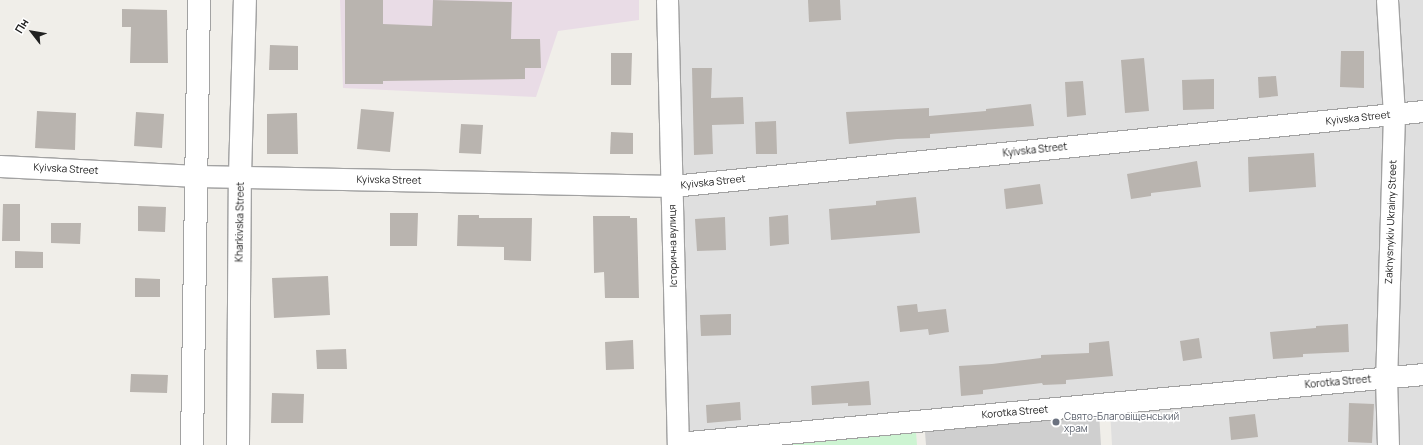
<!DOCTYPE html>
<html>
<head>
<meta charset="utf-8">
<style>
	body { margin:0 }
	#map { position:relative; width:1423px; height:445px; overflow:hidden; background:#f0eee9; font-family:Manrope,sans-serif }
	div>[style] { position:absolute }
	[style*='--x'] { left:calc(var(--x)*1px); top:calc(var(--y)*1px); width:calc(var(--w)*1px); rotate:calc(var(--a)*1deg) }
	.residential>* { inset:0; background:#dfdfdf }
	.industrial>* { inset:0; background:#e9dce6 }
	.religious>* { inset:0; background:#cfcfcf }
	.park>* { inset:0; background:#cdf4d2 }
	.building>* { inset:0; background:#b9b4af }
	.roads { filter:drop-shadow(1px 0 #a2a2a2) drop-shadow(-1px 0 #a2a2a2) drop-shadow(0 1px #a2a2a2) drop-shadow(0 -1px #a2a2a2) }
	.minor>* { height:21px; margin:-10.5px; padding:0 10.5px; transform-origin:10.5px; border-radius:10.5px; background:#fff }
	.tertiary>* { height:22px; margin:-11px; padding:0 11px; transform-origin:11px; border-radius:11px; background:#fff }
	.dots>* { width:11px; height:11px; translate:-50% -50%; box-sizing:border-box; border:2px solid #fff; border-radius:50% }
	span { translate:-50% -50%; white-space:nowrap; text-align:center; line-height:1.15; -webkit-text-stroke:3px #fff; paint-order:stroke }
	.street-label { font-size:10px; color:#212121 }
	.worship-label { font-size:10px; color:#5b616d }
	.left { translate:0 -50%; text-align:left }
	.north { position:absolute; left:12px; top:12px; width:40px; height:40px; -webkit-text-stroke:3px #fff; paint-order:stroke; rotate:301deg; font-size:11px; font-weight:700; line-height:16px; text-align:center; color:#212121 }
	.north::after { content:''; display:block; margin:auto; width:14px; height:18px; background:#212121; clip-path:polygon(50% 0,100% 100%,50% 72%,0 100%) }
</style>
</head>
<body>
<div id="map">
	<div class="residential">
		<i style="clip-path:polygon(670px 0,1423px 0,1423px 445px,1112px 445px,1109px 392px,688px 436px)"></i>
	</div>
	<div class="industrial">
		<i style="clip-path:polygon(340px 0,639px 0,639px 20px,558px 31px,536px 97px,343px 88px)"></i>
	</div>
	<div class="religious">
		<i style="clip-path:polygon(1099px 413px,1101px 445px,926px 445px,925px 432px)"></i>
	</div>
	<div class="park">
		<i style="clip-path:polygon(916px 432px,917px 445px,777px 445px)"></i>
	</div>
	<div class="building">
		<i style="clip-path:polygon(345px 0,383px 0,383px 24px,432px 26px,433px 0,512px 2px,511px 39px,540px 39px,541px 68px,525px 68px,525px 79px,383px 81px,383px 84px,345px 84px)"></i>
		<i style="clip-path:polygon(808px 0,840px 0,841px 20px,809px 22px)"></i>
		<i style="clip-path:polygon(122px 9px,167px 10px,168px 63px,130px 63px,131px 27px,122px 27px)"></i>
		<i style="clip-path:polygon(270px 45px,298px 46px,298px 70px,269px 70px)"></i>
		<i style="clip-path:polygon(1341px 51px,1364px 51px,1364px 88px,1340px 87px)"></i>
		<i style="clip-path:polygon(611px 53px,632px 53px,631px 85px,611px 85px)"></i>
		<i style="clip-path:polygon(1144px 58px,1149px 111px,1125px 113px,1121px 60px)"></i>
		<i style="clip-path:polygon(692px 68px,712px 68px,711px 98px,743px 97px,744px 124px,712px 125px,713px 154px,694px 155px)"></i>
		<i style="clip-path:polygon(1276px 76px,1278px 96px,1259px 98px,1258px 77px)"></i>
		<i style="clip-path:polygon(1214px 79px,1214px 109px,1183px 110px,1182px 80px)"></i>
		<i style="clip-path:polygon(1083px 81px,1086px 115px,1067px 117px,1065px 82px)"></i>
		<i style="clip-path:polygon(1031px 104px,1034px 126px,930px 134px,930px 138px,897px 139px,849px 144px,846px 112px,929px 108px,929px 116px,986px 111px,986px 109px)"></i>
		<i style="clip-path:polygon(361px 109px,394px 112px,390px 152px,357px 149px)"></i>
		<i style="clip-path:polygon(37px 111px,76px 113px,75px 150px,35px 148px)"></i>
		<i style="clip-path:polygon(136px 112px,164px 114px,162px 148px,134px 146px)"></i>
		<i style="clip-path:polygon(297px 113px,298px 154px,267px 154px,267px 114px)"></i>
		<i style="clip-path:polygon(776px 121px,777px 154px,756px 154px,755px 122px)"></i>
		<i style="clip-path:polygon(461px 124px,483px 125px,481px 154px,459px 153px)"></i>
		<i style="clip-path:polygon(611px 132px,633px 133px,633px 154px,610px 154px)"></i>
		<i style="clip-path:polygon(1314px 153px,1316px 187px,1249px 192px,1248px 157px)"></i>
		<i style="clip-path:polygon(1197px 161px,1201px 187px,1151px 193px,1151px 196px,1131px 199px,1127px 174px)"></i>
		<i style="clip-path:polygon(1040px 184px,1043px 204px,1006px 209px,1004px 189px)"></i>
		<i style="clip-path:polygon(916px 197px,920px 233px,831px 240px,829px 209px,876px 205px,876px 201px)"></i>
		<i style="clip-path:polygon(3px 204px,20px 204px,20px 241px,2px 241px)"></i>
		<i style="clip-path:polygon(138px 206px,166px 207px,165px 232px,138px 231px)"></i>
		<i style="clip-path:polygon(390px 213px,418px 213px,417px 246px,390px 246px)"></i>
		<i style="clip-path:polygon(458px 215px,479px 215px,479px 218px,532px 218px,531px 261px,504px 260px,504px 247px,457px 246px)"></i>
		<i style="clip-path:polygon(788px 215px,789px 244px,770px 246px,769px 217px)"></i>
		<i style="clip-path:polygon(593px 216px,630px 216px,630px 218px,637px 218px,639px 298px,605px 298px,604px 272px,594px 273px)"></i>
		<i style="clip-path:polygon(725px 217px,726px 250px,697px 251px,695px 219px)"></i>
		<i style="clip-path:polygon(51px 223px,81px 223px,80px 244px,51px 243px)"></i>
		<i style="clip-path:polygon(15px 251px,43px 252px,43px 268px,15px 268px)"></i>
		<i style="clip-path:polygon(328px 276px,330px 315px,274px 318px,272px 278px)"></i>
		<i style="clip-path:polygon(135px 278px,160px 279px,160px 297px,135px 297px)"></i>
		<i style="clip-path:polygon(917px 304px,918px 312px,946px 309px,949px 332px,929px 335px,928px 329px,900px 332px,897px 306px)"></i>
		<i style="clip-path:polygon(731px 314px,731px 335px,701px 336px,700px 315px)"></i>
		<i style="clip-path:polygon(1348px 324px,1349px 352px,1303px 354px,1303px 357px,1273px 359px,1270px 332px,1316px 328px,1316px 326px)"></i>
		<i style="clip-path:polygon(1199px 338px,1202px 358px,1183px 361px,1180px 341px)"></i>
		<i style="clip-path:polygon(633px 340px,634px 369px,606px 370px,605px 342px)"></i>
		<i style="clip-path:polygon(1109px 341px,1113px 376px,1066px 380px,1066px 384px,1043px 385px,1042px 383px,983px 390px,983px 394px,961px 396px,959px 366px,992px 364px,1041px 358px,1041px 355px,1089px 353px,1089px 343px)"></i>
		<i style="clip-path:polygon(346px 349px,347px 369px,317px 369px,316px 350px)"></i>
		<i style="clip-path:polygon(131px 374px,168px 375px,167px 393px,130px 392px)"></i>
		<i style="clip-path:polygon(869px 381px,871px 405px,848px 406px,848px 403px,812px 405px,811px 386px)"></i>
		<i style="clip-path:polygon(272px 393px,304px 394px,303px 423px,271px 423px)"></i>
		<i style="clip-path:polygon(740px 402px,741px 420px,707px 423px,706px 405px)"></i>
		<i style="clip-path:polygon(1349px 403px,1374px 404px,1372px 443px,1348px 442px)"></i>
		<i style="clip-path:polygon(1255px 414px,1258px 437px,1231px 440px,1229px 417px)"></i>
	</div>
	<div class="roads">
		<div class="minor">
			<i style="--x:667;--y:0;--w:445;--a:88.6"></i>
			<i style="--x:1387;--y:0;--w:114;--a:86.5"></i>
			<i style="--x:1394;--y:114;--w:264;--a:91.7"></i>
			<i style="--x:1386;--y:378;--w:67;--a:88.3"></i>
			<i style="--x:0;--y:166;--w:197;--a:2.9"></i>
			<i style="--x:197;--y:176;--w:475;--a:1.2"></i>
			<i style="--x:672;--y:186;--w:755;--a:-5.7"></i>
			<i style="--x:678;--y:443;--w:748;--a:-5.29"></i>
		</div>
		<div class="tertiary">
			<i style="--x:192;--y:445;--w:445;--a:-89.1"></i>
			<i style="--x:238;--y:445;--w:269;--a:-89.6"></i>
			<i style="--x:240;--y:176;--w:176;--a:-88.4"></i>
		</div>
	</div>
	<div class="dots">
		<i style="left:1056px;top:422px;background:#6b7280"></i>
	</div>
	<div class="street-label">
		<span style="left:1358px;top:118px;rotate:-6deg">Kyivska Street</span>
		<span style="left:1035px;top:150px;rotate:-6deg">Kyivska Street</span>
		<span style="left:66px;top:169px;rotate:3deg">Kyivska Street</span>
		<span style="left:389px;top:180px;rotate:1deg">Kyivska Street</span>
		<span style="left:713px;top:182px;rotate:-6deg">Kyivska Street</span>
		<span style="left:240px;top:222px;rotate:-89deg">Kharkivska Street</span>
		<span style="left:1391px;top:222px;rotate:-88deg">Zakhysnykiv Ukrainy Street</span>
		<span style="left:673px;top:246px;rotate:-91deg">Історична вулиця</span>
		<span style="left:1338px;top:382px;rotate:-5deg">Korotka Street</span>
		<span style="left:1015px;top:412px;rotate:-5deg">Korotka Street</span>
	</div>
	<div class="worship-label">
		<span class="left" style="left:1064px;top:422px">Свято-Благовіщенський<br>храм</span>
	</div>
	<div class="north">Пн</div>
</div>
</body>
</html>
